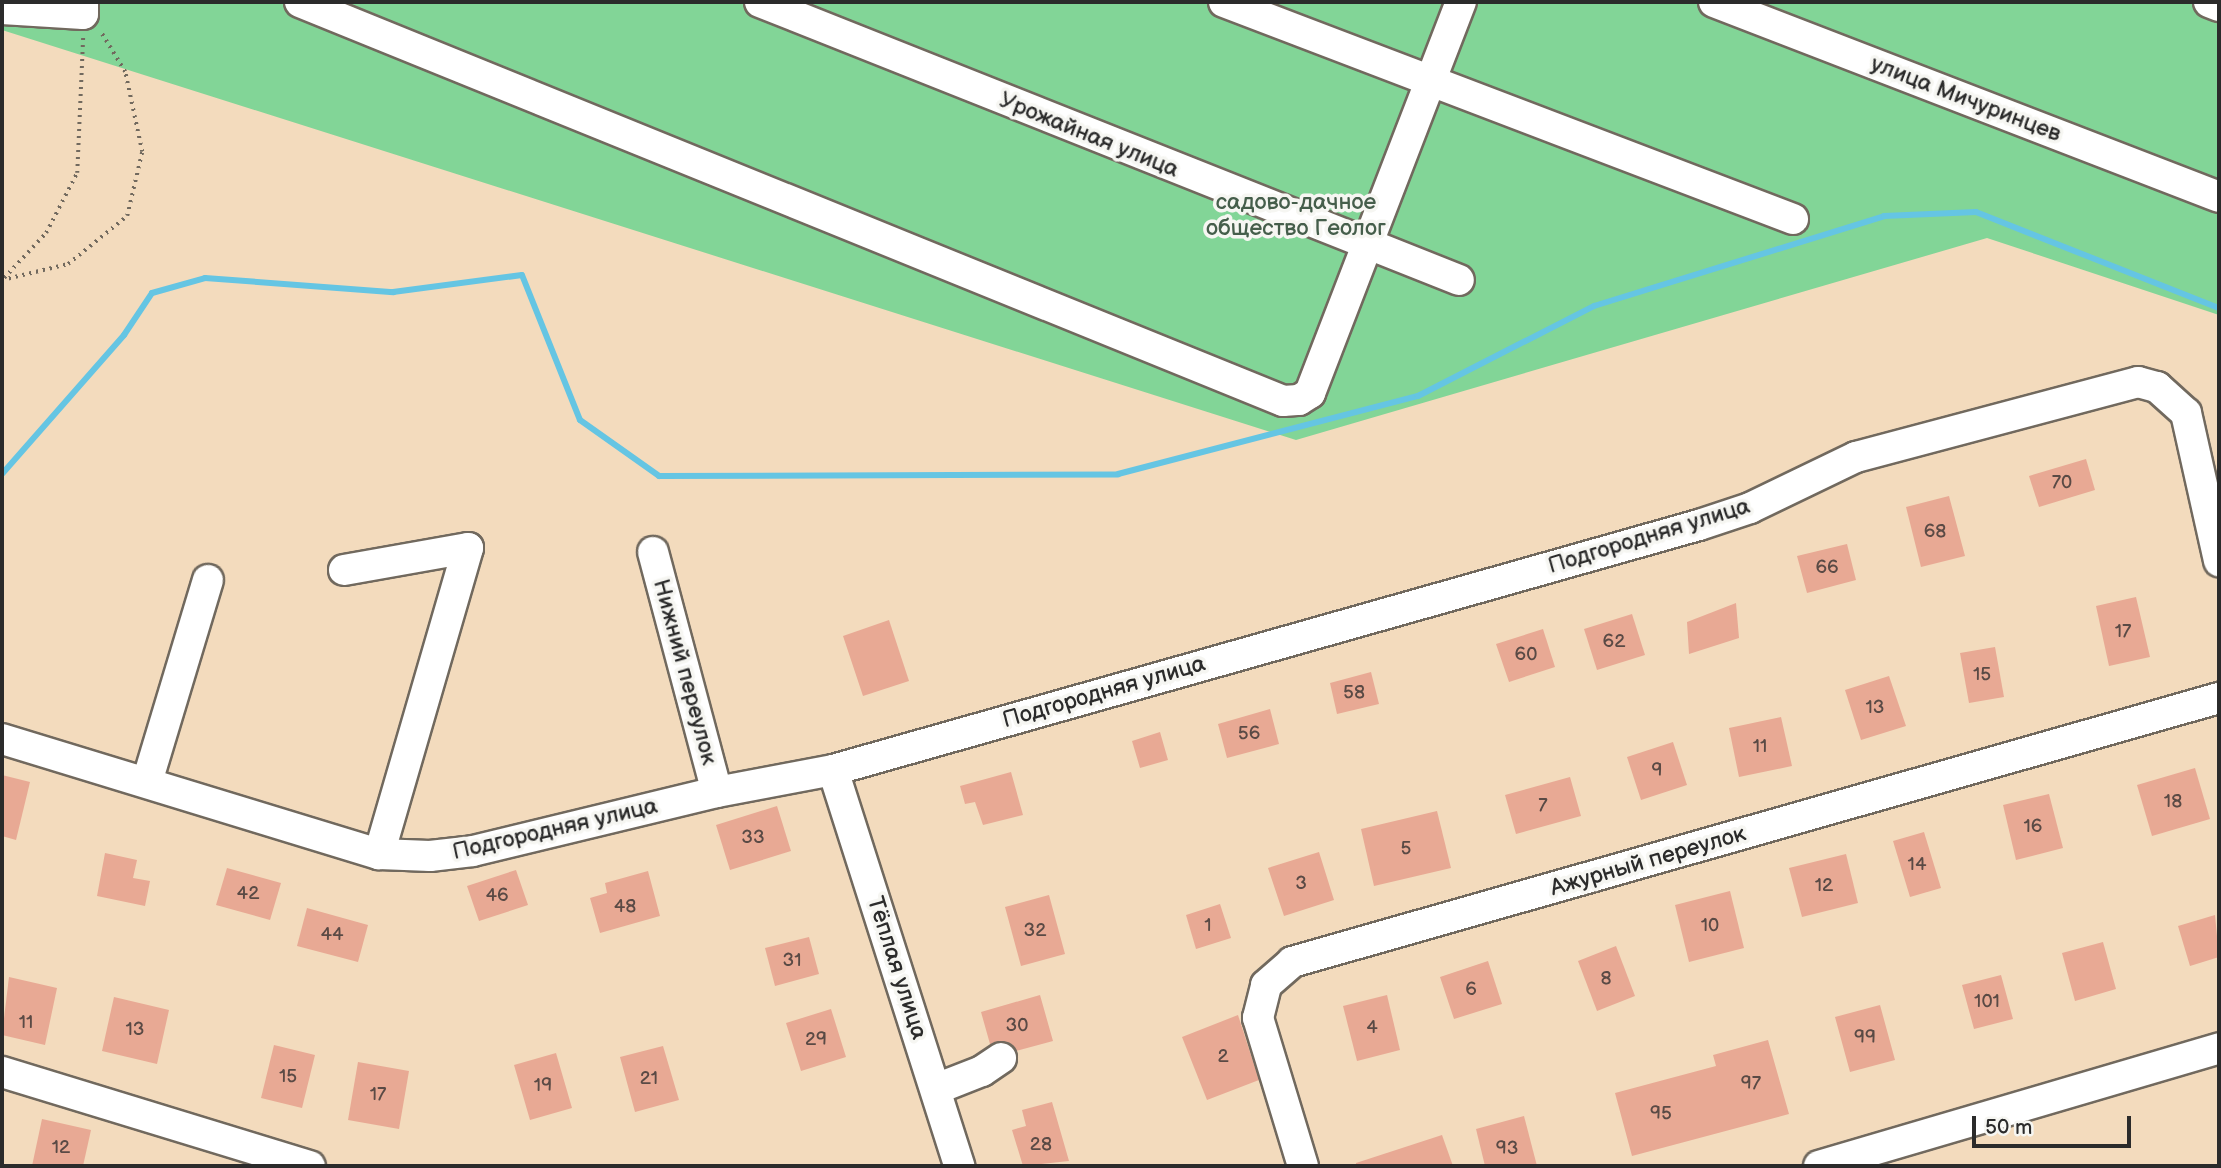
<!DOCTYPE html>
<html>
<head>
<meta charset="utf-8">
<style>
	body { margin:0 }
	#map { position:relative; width:2221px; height:1168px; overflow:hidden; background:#f3dbbd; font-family:"Balsamiq Sans",sans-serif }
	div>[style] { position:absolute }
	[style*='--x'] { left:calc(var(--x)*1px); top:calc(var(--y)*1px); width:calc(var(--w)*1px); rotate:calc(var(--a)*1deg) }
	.green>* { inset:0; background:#82d597 }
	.stream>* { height:6px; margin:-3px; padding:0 3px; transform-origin:3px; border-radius:3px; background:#65c5e3 }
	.building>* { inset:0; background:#e8a994 }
	.path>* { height:3.5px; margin-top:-1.75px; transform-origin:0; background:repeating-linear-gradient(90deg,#71695e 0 2px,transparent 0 7px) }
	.roads { filter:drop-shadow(2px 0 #71695e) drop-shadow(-2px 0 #71695e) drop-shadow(0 2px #71695e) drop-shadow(0 -2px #71695e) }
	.minor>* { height:30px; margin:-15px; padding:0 15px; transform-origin:15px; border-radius:15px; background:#fff }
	span { translate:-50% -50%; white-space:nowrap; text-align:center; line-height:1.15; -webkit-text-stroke:7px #f6f6f2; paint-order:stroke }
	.number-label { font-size:19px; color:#5a4a45 }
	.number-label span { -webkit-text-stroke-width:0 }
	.street-label { font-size:23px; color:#2b2b2b }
	.park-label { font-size:23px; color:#455e4b }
	.frame { position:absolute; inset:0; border:4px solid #2b2b2b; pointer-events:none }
	.scale { position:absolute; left:1972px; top:1116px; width:159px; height:32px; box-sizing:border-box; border:4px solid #2b2b2b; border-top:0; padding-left:9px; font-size:21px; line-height:24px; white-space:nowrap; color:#2b2b2b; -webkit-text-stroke:5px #f6f6f2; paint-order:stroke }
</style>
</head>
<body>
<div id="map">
	<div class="green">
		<i style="clip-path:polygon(2px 2px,2219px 2px,2219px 315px,1987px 238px,1296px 440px,2px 30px)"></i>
	</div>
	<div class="stream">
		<i style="--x:2;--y:474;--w:185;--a:-48.7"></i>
		<i style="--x:124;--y:335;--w:50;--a:-56.3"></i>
		<i style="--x:152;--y:293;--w:55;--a:-15.8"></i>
		<i style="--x:205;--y:278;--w:189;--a:4.3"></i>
		<i style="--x:393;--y:292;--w:130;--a:-7.5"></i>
		<i style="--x:522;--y:275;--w:156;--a:68.2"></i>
		<i style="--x:580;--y:420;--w:97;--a:35.3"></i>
		<i style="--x:659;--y:476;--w:459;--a:-0.2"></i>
		<i style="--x:1118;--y:474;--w:310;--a:-14.6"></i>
		<i style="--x:1418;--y:396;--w:198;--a:-27.1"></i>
		<i style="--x:1594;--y:306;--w:304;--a:-17.2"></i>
		<i style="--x:1884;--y:216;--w:92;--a:-2.5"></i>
		<i style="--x:1976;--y:212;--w:261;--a:21.6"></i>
	</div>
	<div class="building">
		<i style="clip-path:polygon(2086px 459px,2095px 490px,2039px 507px,2029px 476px)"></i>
		<i style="clip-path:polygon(1949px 496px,1965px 556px,1921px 567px,1906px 507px)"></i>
		<i style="clip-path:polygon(1847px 544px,1856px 580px,1807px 593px,1797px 556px)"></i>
		<i style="clip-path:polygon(2136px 597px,2150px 657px,2109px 666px,2096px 606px)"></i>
		<i style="clip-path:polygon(1736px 603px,1739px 638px,1689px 654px,1687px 622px)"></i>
		<i style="clip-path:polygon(1632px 614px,1645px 655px,1597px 670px,1584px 629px)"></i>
		<i style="clip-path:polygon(889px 620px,909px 681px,863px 696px,843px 636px)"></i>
		<i style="clip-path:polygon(1543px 629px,1555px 667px,1509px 682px,1496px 644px)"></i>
		<i style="clip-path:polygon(1995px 647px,2004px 697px,1969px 703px,1960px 653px)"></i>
		<i style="clip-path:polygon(1371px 672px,1379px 704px,1337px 714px,1330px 683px)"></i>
		<i style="clip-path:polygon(1889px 676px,1906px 726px,1861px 740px,1845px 690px)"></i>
		<i style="clip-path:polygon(1270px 709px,1279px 744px,1227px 758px,1218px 724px)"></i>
		<i style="clip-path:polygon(1781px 717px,1792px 766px,1739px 777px,1729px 728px)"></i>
		<i style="clip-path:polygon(1160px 732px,1168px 760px,1140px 768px,1132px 741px)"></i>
		<i style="clip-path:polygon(1673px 742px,1687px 785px,1641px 800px,1627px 757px)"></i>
		<i style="clip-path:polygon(2195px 768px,2210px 819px,2152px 836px,2137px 785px)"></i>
		<i style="clip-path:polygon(1011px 772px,1023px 815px,983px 825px,975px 802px,965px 804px,960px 786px)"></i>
		<i style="clip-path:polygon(2px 775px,30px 782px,16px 840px,2px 836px)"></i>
		<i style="clip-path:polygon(1570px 777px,1581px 816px,1516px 834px,1505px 795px)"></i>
		<i style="clip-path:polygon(2049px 794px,2063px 848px,2016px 860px,2003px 805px)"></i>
		<i style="clip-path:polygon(777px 806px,791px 851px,730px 870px,716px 825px)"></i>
		<i style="clip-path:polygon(1437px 811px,1451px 868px,1374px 886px,1361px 829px)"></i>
		<i style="clip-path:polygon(1924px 832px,1941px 888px,1910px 897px,1893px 841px)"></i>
		<i style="clip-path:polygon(1319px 852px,1334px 900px,1284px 916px,1268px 868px)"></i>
		<i style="clip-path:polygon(105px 853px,137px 860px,133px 878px,150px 881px,145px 906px,97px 896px)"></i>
		<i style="clip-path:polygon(1846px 854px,1858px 903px,1802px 917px,1789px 868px)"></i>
		<i style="clip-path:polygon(227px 868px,281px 883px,270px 920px,216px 905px)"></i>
		<i style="clip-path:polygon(516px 870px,528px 905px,479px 921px,467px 886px)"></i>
		<i style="clip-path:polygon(648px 871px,660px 916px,600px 933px,590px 898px,607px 893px,605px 883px)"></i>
		<i style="clip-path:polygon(1730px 891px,1744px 948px,1689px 962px,1675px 905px)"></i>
		<i style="clip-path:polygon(1049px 895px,1065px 954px,1021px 966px,1005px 907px)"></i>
		<i style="clip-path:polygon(1220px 904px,1231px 938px,1196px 949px,1186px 915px)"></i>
		<i style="clip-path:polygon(307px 908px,368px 925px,358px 962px,297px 946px)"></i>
		<i style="clip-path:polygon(2215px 915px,2219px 957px,2190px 966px,2178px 926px)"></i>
		<i style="clip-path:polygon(809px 937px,819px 974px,775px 986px,765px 948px)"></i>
		<i style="clip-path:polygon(2103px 942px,2116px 989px,2075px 1001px,2062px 953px)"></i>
		<i style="clip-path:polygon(1616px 946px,1635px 996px,1597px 1011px,1578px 961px)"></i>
		<i style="clip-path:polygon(1488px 961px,1502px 1004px,1454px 1019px,1440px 977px)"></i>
		<i style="clip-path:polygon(2001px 975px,2013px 1019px,1974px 1029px,1962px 985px)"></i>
		<i style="clip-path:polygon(9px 977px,57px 988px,45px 1045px,2px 1035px)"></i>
		<i style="clip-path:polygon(1040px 995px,1053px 1041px,1016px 1051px,1008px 1042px,990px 1044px,981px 1012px)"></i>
		<i style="clip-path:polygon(1387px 995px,1400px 1050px,1357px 1061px,1343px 1006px)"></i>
		<i style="clip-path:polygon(114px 997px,169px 1010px,157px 1064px,102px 1051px)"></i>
		<i style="clip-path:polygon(1880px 1005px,1895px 1060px,1850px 1072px,1835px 1017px)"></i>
		<i style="clip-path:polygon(831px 1009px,846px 1057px,801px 1071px,786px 1023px)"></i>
		<i style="clip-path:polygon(1238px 1015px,1259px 1080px,1207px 1100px,1182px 1037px)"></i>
		<i style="clip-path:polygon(1768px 1040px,1789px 1114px,1632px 1156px,1615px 1093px,1716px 1066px,1713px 1055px)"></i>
		<i style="clip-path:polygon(274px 1045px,315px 1055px,302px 1108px,261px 1098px)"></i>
		<i style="clip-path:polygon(663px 1046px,679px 1100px,635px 1112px,620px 1057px)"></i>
		<i style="clip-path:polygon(556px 1053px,572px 1108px,530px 1120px,514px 1065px)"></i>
		<i style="clip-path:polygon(358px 1062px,409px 1071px,399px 1129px,348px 1120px)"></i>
		<i style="clip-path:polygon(1052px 1102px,1069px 1161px,1023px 1166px,1012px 1130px,1026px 1126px,1022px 1110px)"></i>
		<i style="clip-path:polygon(1524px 1116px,1537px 1166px,1485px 1166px,1476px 1129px)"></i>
		<i style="clip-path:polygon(42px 1119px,91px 1130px,83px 1166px,32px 1166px)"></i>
		<i style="clip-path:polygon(1442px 1135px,1453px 1166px,1356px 1166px,1356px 1163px)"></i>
	</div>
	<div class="path">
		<i style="--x:4;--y:278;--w:62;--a:-47"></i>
		<i style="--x:46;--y:233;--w:68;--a:-62.7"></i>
		<i style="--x:77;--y:173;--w:136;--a:-87.5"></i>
		<i style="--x:2;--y:280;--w:68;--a:-13.6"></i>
		<i style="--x:68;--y:264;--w:76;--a:-39.1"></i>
		<i style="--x:127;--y:216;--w:66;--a:-76.8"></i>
		<i style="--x:142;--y:152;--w:82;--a:-102"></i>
		<i style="--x:125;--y:72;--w:48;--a:-121.4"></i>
	</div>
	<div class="roads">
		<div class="minor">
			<i style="--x:300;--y:2;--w:1061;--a:22.09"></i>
			<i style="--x:1283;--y:401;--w:16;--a:-4"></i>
			<i style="--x:1299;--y:400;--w:13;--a:-32"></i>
			<i style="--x:1310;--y:393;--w:419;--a:-68.9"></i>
			<i style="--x:760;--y:2;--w:752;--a:21.69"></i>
			<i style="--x:1224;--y:2;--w:609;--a:20.88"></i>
			<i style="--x:1714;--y:2;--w:541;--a:21.11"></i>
			<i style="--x:2209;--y:2;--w:11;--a:22"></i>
			<i style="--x:2;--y:9;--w:81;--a:3.5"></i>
			<i style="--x:83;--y:14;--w:12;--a:-90"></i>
			<i style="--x:653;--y:552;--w:248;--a:75.1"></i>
			<i style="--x:344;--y:570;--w:126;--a:-10.1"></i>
			<i style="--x:468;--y:548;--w:319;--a:106.2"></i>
			<i style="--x:2;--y:739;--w:394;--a:17"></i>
			<i style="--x:379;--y:854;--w:51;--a:2.2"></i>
			<i style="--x:430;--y:856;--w:43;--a:-6.6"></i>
			<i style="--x:473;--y:851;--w:251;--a:-13.6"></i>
			<i style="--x:717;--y:792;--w:118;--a:-10.7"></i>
			<i style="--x:833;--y:770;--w:900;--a:-15.8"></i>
			<i style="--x:1699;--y:525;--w:54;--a:-18.4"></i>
			<i style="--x:1750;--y:508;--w:118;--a:-25.7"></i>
			<i style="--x:1856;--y:457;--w:292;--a:-14.9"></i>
			<i style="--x:2138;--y:382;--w:20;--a:15"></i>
			<i style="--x:2157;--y:387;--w:39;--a:42"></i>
			<i style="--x:2186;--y:413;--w:152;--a:77.4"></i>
			<i style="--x:833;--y:770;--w:416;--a:72.3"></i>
			<i style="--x:147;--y:782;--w:211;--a:-73.2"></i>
			<i style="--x:2;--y:1072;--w:322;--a:17"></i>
			<i style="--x:936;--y:1089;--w:49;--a:-21.4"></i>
			<i style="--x:982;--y:1071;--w:23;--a:-34"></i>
			<i style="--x:1303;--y:1166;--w:155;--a:-106.9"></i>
			<i style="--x:1258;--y:1018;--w:34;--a:-76"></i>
			<i style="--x:1266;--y:985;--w:35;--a:-41"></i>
			<i style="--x:1292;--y:962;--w:964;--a:-15.9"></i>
			<i style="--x:1819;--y:1166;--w:417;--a:-16.4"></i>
		</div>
	</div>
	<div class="number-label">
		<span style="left:2062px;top:483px">70</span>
		<span style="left:1935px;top:532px">68</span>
		<span style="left:1827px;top:568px">66</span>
		<span style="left:2123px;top:632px">17</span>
		<span style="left:1614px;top:642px">62</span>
		<span style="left:1526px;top:655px">60</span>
		<span style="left:1982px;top:675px">15</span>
		<span style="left:1354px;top:693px">58</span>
		<span style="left:1875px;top:708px">13</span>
		<span style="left:1249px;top:734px">56</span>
		<span style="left:1760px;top:747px">11</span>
		<span style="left:1657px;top:771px">9</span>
		<span style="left:2173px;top:802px">18</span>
		<span style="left:1543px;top:806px">7</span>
		<span style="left:2033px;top:827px">16</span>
		<span style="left:753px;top:838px">33</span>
		<span style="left:1406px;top:849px">5</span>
		<span style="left:1917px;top:865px">14</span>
		<span style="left:1301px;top:884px">3</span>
		<span style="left:1824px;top:886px">12</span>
		<span style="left:248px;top:894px">42</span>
		<span style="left:497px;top:896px">46</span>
		<span style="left:625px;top:907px">48</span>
		<span style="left:1208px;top:926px">1</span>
		<span style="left:1710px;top:926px">10</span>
		<span style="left:1035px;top:931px">32</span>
		<span style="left:332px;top:935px">44</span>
		<span style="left:792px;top:961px">31</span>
		<span style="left:1606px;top:979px">8</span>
		<span style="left:1471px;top:990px">6</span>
		<span style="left:1987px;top:1002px">101</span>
		<span style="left:26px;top:1023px">11</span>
		<span style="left:1017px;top:1026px">30</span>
		<span style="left:1372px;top:1028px">4</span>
		<span style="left:135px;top:1030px">13</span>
		<span style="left:1865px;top:1038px">99</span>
		<span style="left:816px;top:1040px">29</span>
		<span style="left:1223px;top:1057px">2</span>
		<span style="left:288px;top:1077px">15</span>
		<span style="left:649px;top:1079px">21</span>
		<span style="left:1751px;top:1084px">97</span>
		<span style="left:543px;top:1086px">19</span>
		<span style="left:378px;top:1095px">17</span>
		<span style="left:1661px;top:1114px">95</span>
		<span style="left:1041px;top:1145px">28</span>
		<span style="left:61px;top:1148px">12</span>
		<span style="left:1507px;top:1149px">93</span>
	</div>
	<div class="street-label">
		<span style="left:1966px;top:99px;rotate:21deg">улица Мичуринцев</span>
		<span style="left:1089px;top:135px;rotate:22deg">Урожайная улица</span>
		<span style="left:1649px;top:536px;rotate:-17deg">Подгородняя улица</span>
		<span style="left:685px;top:672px;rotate:75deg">Нижний переулок</span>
		<span style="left:1104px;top:692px;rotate:-16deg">Подгородняя улица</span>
		<span style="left:555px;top:829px;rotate:-13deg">Подгородняя улица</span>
		<span style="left:1648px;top:861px;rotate:-16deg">Ажурный переулок</span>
		<span style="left:897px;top:968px;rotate:72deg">Тёплая улица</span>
	</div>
	<div class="park-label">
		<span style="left:1296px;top:215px">садово-дачное<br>общество Геолог</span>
	</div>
	<div class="frame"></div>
	<div class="scale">50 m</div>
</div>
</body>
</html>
